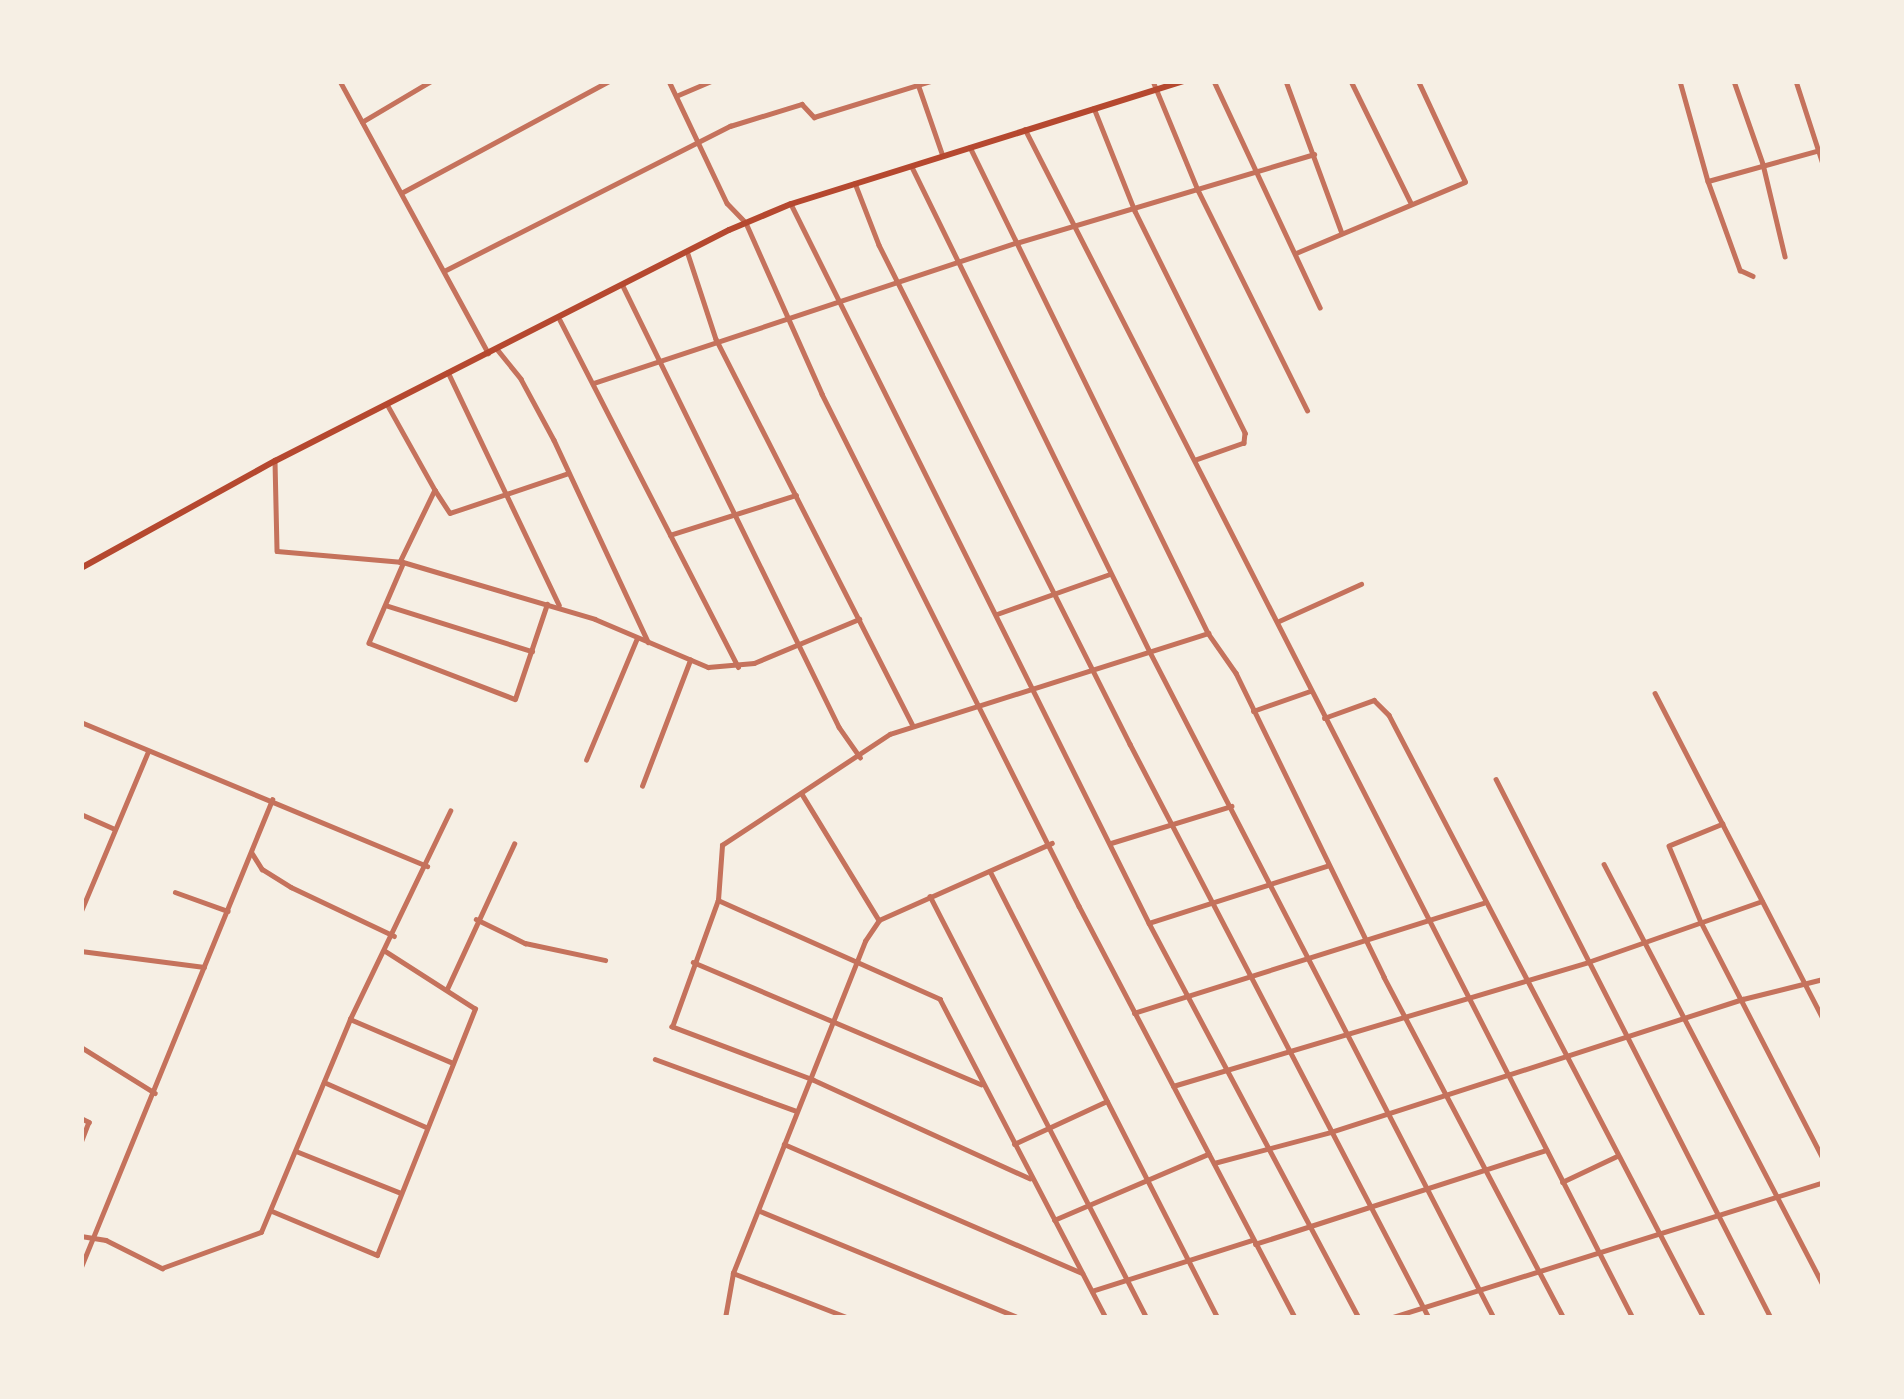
<!DOCTYPE html>
<html>
<head>
<meta charset="utf-8">
<style>
	body { margin:0 }
	#map { position:relative; width:1904px; height:1399px; overflow:hidden; background:#f6efe4; font-family:Manrope,sans-serif }
	div>[style] { position:absolute }
	[style*='--x'] { left:calc(var(--x)*1px); top:calc(var(--y)*1px); width:calc(var(--w)*1px); rotate:calc(var(--a)*1deg) }
	.minor>* { height:4.5px; margin:-2.25px; padding:0 2.25px; transform-origin:2.25px; border-radius:2.25px; background:#c5725c }
	.secondary>* { height:6px; margin:-3px; padding:0 3px; transform-origin:3px; border-radius:3px; background:#b5482f }
	span { translate:-50% -50%; white-space:nowrap; text-align:center; line-height:1.15; -webkit-text-stroke:12px #f6efe4; paint-order:stroke }
	.frame { position:absolute; inset:0; border:84px solid #f6efe4; pointer-events:none }
</style>
</head>
<body>
<div id="map">
	<div class="minor">
		<i style="--x:340;--y:81;--w:310;--a:61.4"></i>
		<i style="--x:669;--y:81;--w:135;--a:64.6"></i>
		<i style="--x:727;--y:203;--w:28;--a:46"></i>
		<i style="--x:746;--y:223;--w:187;--a:66"></i>
		<i style="--x:822;--y:394;--w:573;--a:63.35"></i>
		<i style="--x:1079;--y:906;--w:465;--a:62.3"></i>
		<i style="--x:917;--y:81;--w:79;--a:70.9"></i>
		<i style="--x:1153;--y:81;--w:118;--a:67.6"></i>
		<i style="--x:1198;--y:190;--w:246;--a:63.6"></i>
		<i style="--x:1214;--y:81;--w:250;--a:64.9"></i>
		<i style="--x:1286;--y:81;--w:162;--a:69.8"></i>
		<i style="--x:1351;--y:81;--w:136;--a:63.8"></i>
		<i style="--x:1680;--y:81;--w:104;--a:74.4"></i>
		<i style="--x:1708;--y:181;--w:95;--a:70.2"></i>
		<i style="--x:1740;--y:270;--w:14;--a:25"></i>
		<i style="--x:1734;--y:81;--w:88;--a:70.7"></i>
		<i style="--x:1763;--y:164;--w:95;--a:76.6"></i>
		<i style="--x:1796;--y:81;--w:87;--a:72"></i>
		<i style="--x:676;--y:96;--w:39;--a:-23"></i>
		<i style="--x:1094;--y:108;--w:111;--a:68.3"></i>
		<i style="--x:1135;--y:211;--w:248;--a:63.6"></i>
		<i style="--x:1245;--y:433;--w:10;--a:96"></i>
		<i style="--x:1244;--y:443;--w:51;--a:160.5"></i>
		<i style="--x:362;--y:122;--w:80;--a:-30.7"></i>
		<i style="--x:1025;--y:129;--w:1335;--a:62.92"></i>
		<i style="--x:970;--y:147;--w:541;--a:63.91"></i>
		<i style="--x:1208;--y:633;--w:49;--a:55"></i>
		<i style="--x:1236;--y:673;--w:338;--a:64"></i>
		<i style="--x:1384;--y:977;--w:386;--a:62.2"></i>
		<i style="--x:912;--y:167;--w:540;--a:63.86"></i>
		<i style="--x:1150;--y:652;--w:750;--a:62.68"></i>
		<i style="--x:1708;--y:181;--w:119;--a:-15.5"></i>
		<i style="--x:855;--y:183;--w:66;--a:68.8"></i>
		<i style="--x:879;--y:245;--w:559;--a:63.3"></i>
		<i style="--x:1130;--y:744;--w:647;--a:62.48"></i>
		<i style="--x:403;--y:192;--w:234;--a:-28.3"></i>
		<i style="--x:791;--y:204;--w:803;--a:63.53"></i>
		<i style="--x:1149;--y:923;--w:447;--a:62"></i>
		<i style="--x:1296;--y:253;--w:183;--a:-22.8"></i>
		<i style="--x:1465;--y:182;--w:111;--a:-115"></i>
		<i style="--x:688;--y:254;--w:89;--a:71.8"></i>
		<i style="--x:716;--y:339;--w:433;--a:63"></i>
		<i style="--x:444;--y:271;--w:321;--a:-26.9"></i>
		<i style="--x:730;--y:126;--w:75;--a:-17"></i>
		<i style="--x:802;--y:104;--w:18;--a:47"></i>
		<i style="--x:814;--y:117;--w:122;--a:-17.1"></i>
		<i style="--x:623;--y:286;--w:491;--a:63.9"></i>
		<i style="--x:839;--y:727;--w:37;--a:55"></i>
		<i style="--x:560;--y:320;--w:390;--a:62.8"></i>
		<i style="--x:497;--y:349;--w:38;--a:51"></i>
		<i style="--x:521;--y:379;--w:69;--a:61.6"></i>
		<i style="--x:554;--y:440;--w:223;--a:65"></i>
		<i style="--x:448;--y:372;--w:258;--a:64.5"></i>
		<i style="--x:594;--y:383;--w:445;--a:-18.4"></i>
		<i style="--x:1016;--y:243;--w:311;--a:-16.6"></i>
		<i style="--x:387;--y:404;--w:98;--a:60.8"></i>
		<i style="--x:435;--y:490;--w:80;--a:115.9"></i>
		<i style="--x:275;--y:461;--w:90;--a:88.7"></i>
		<i style="--x:277;--y:551;--w:126;--a:5"></i>
		<i style="--x:403;--y:562;--w:200;--a:16.5"></i>
		<i style="--x:595;--y:619;--w:123;--a:23"></i>
		<i style="--x:708;--y:667;--w:46;--a:-5"></i>
		<i style="--x:754;--y:663;--w:114;--a:-22.7"></i>
		<i style="--x:435;--y:490;--w:27;--a:57"></i>
		<i style="--x:450;--y:513;--w:122;--a:-18.6"></i>
		<i style="--x:670;--y:535;--w:132;--a:-17.6"></i>
		<i style="--x:403;--y:564;--w:86;--a:113.3"></i>
		<i style="--x:369;--y:643;--w:156;--a:21"></i>
		<i style="--x:515;--y:699;--w:100;--a:-71.4"></i>
		<i style="--x:388;--y:606;--w:151;--a:17.4"></i>
		<i style="--x:997;--y:614;--w:120;--a:-19.5"></i>
		<i style="--x:1279;--y:621;--w:90;--a:-24.3"></i>
		<i style="--x:1655;--y:693;--w:366;--a:62.7"></i>
		<i style="--x:1253;--y:711;--w:60;--a:-19.3"></i>
		<i style="--x:1324;--y:718;--w:53;--a:-19.8"></i>
		<i style="--x:1374;--y:700;--w:21;--a:45"></i>
		<i style="--x:1389;--y:715;--w:680;--a:62.42"></i>
		<i style="--x:81;--y:722;--w:375;--a:22.6"></i>
		<i style="--x:586;--y:760;--w:132;--a:-67.3"></i>
		<i style="--x:1496;--y:779;--w:605;--a:62.97"></i>
		<i style="--x:642;--y:786;--w:135;--a:-69.1"></i>
		<i style="--x:802;--y:794;--w:148;--a:58.6"></i>
		<i style="--x:81;--y:814;--w:36;--a:24"></i>
		<i style="--x:1723;--y:824;--w:58;--a:157.8"></i>
		<i style="--x:1669;--y:846;--w:82;--a:67.2"></i>
		<i style="--x:1701;--y:922;--w:266;--a:62.7"></i>
		<i style="--x:1111;--y:843;--w:126;--a:-17.1"></i>
		<i style="--x:252;--y:853;--w:19;--a:58"></i>
		<i style="--x:262;--y:869;--w:34;--a:32"></i>
		<i style="--x:291;--y:887;--w:114;--a:25.4"></i>
		<i style="--x:1604;--y:864;--w:474;--a:62.5"></i>
		<i style="--x:990;--y:871;--w:502;--a:62.98"></i>
		<i style="--x:175;--y:892;--w:56;--a:19.7"></i>
		<i style="--x:930;--y:896;--w:475;--a:62.8"></i>
		<i style="--x:718;--y:900;--w:243;--a:24"></i>
		<i style="--x:940;--y:999;--w:360;--a:62.5"></i>
		<i style="--x:81;--y:911;--w:173;--a:-67.2"></i>
		<i style="--x:476;--y:919;--w:55;--a:26.1"></i>
		<i style="--x:525;--y:943;--w:82;--a:12"></i>
		<i style="--x:1149;--y:923;--w:187;--a:-17.8"></i>
		<i style="--x:81;--y:951;--w:124;--a:7.4"></i>
		<i style="--x:693;--y:962;--w:313;--a:23"></i>
		<i style="--x:447;--y:989;--w:160;--a:-65.2"></i>
		<i style="--x:1134;--y:1013;--w:366;--a:-17.5"></i>
		<i style="--x:350;--y:1019;--w:112;--a:23.1"></i>
		<i style="--x:81;--y:1047;--w:87;--a:31.9"></i>
		<i style="--x:655;--y:1059;--w:150;--a:20.2"></i>
		<i style="--x:324;--y:1082;--w:111;--a:23.8"></i>
		<i style="--x:1173;--y:1086;--w:433;--a:-16.6"></i>
		<i style="--x:1588;--y:962;--w:184;--a:-19.3"></i>
		<i style="--x:81;--y:1118;--w:9;--a:27"></i>
		<i style="--x:89;--y:1122;--w:22;--a:111"></i>
		<i style="--x:784;--y:1144;--w:325;--a:23.4"></i>
		<i style="--x:1014;--y:1144;--w:102;--a:-24.8"></i>
		<i style="--x:296;--y:1151;--w:113;--a:21.8"></i>
		<i style="--x:1214;--y:1163;--w:121;--a:-14.8"></i>
		<i style="--x:1331;--y:1132;--w:433;--a:-17.9"></i>
		<i style="--x:1743;--y:999;--w:82;--a:-14"></i>
		<i style="--x:1030;--y:1179;--w:239;--a:-155.5"></i>
		<i style="--x:813;--y:1080;--w:151;--a:-159.4"></i>
		<i style="--x:672;--y:1027;--w:135;--a:-70.1"></i>
		<i style="--x:718;--y:900;--w:55;--a:-85.8"></i>
		<i style="--x:722;--y:845;--w:201;--a:-33.5"></i>
		<i style="--x:890;--y:734;--w:334;--a:-17.6"></i>
		<i style="--x:1562;--y:1182;--w:61;--a:-25.3"></i>
		<i style="--x:272;--y:1211;--w:114;--a:22.7"></i>
		<i style="--x:377;--y:1255;--w:265;--a:-68.3"></i>
		<i style="--x:475;--y:1009;--w:106;--a:-147.4"></i>
		<i style="--x:760;--y:1211;--w:281;--a:22.4"></i>
		<i style="--x:1054;--y:1220;--w:168;--a:-23.2"></i>
		<i style="--x:81;--y:1236;--w:25;--a:9"></i>
		<i style="--x:106;--y:1240;--w:63;--a:26.6"></i>
		<i style="--x:162;--y:1268;--w:105;--a:-20"></i>
		<i style="--x:261;--y:1232;--w:231;--a:-67.3"></i>
		<i style="--x:350;--y:1019;--w:231;--a:-64.3"></i>
		<i style="--x:1255;--y:1244;--w:306;--a:-17.9"></i>
		<i style="--x:81;--y:1267;--w:505;--a:-67.76"></i>
		<i style="--x:733;--y:1273;--w:124;--a:21.2"></i>
		<i style="--x:1092;--y:1291;--w:168;--a:-17.7"></i>
		<i style="--x:725;--y:1318;--w:46;--a:-79.9"></i>
		<i style="--x:733;--y:1273;--w:357;--a:-68.3"></i>
		<i style="--x:865;--y:941;--w:25;--a:-56"></i>
		<i style="--x:879;--y:920;--w:189;--a:-24"></i>
		<i style="--x:1390;--y:1318;--w:454;--a:-17.4"></i>
	</div>
	<div class="secondary">
		<i style="--x:81;--y:568;--w:222;--a:-28.9"></i>
		<i style="--x:275;--y:461;--w:509;--a:-26.97"></i>
		<i style="--x:729;--y:230;--w:67;--a:-22.8"></i>
		<i style="--x:791;--y:204;--w:411;--a:-17.4"></i>
	</div>
	<div class="frame"></div>
</div>
</body>
</html>
